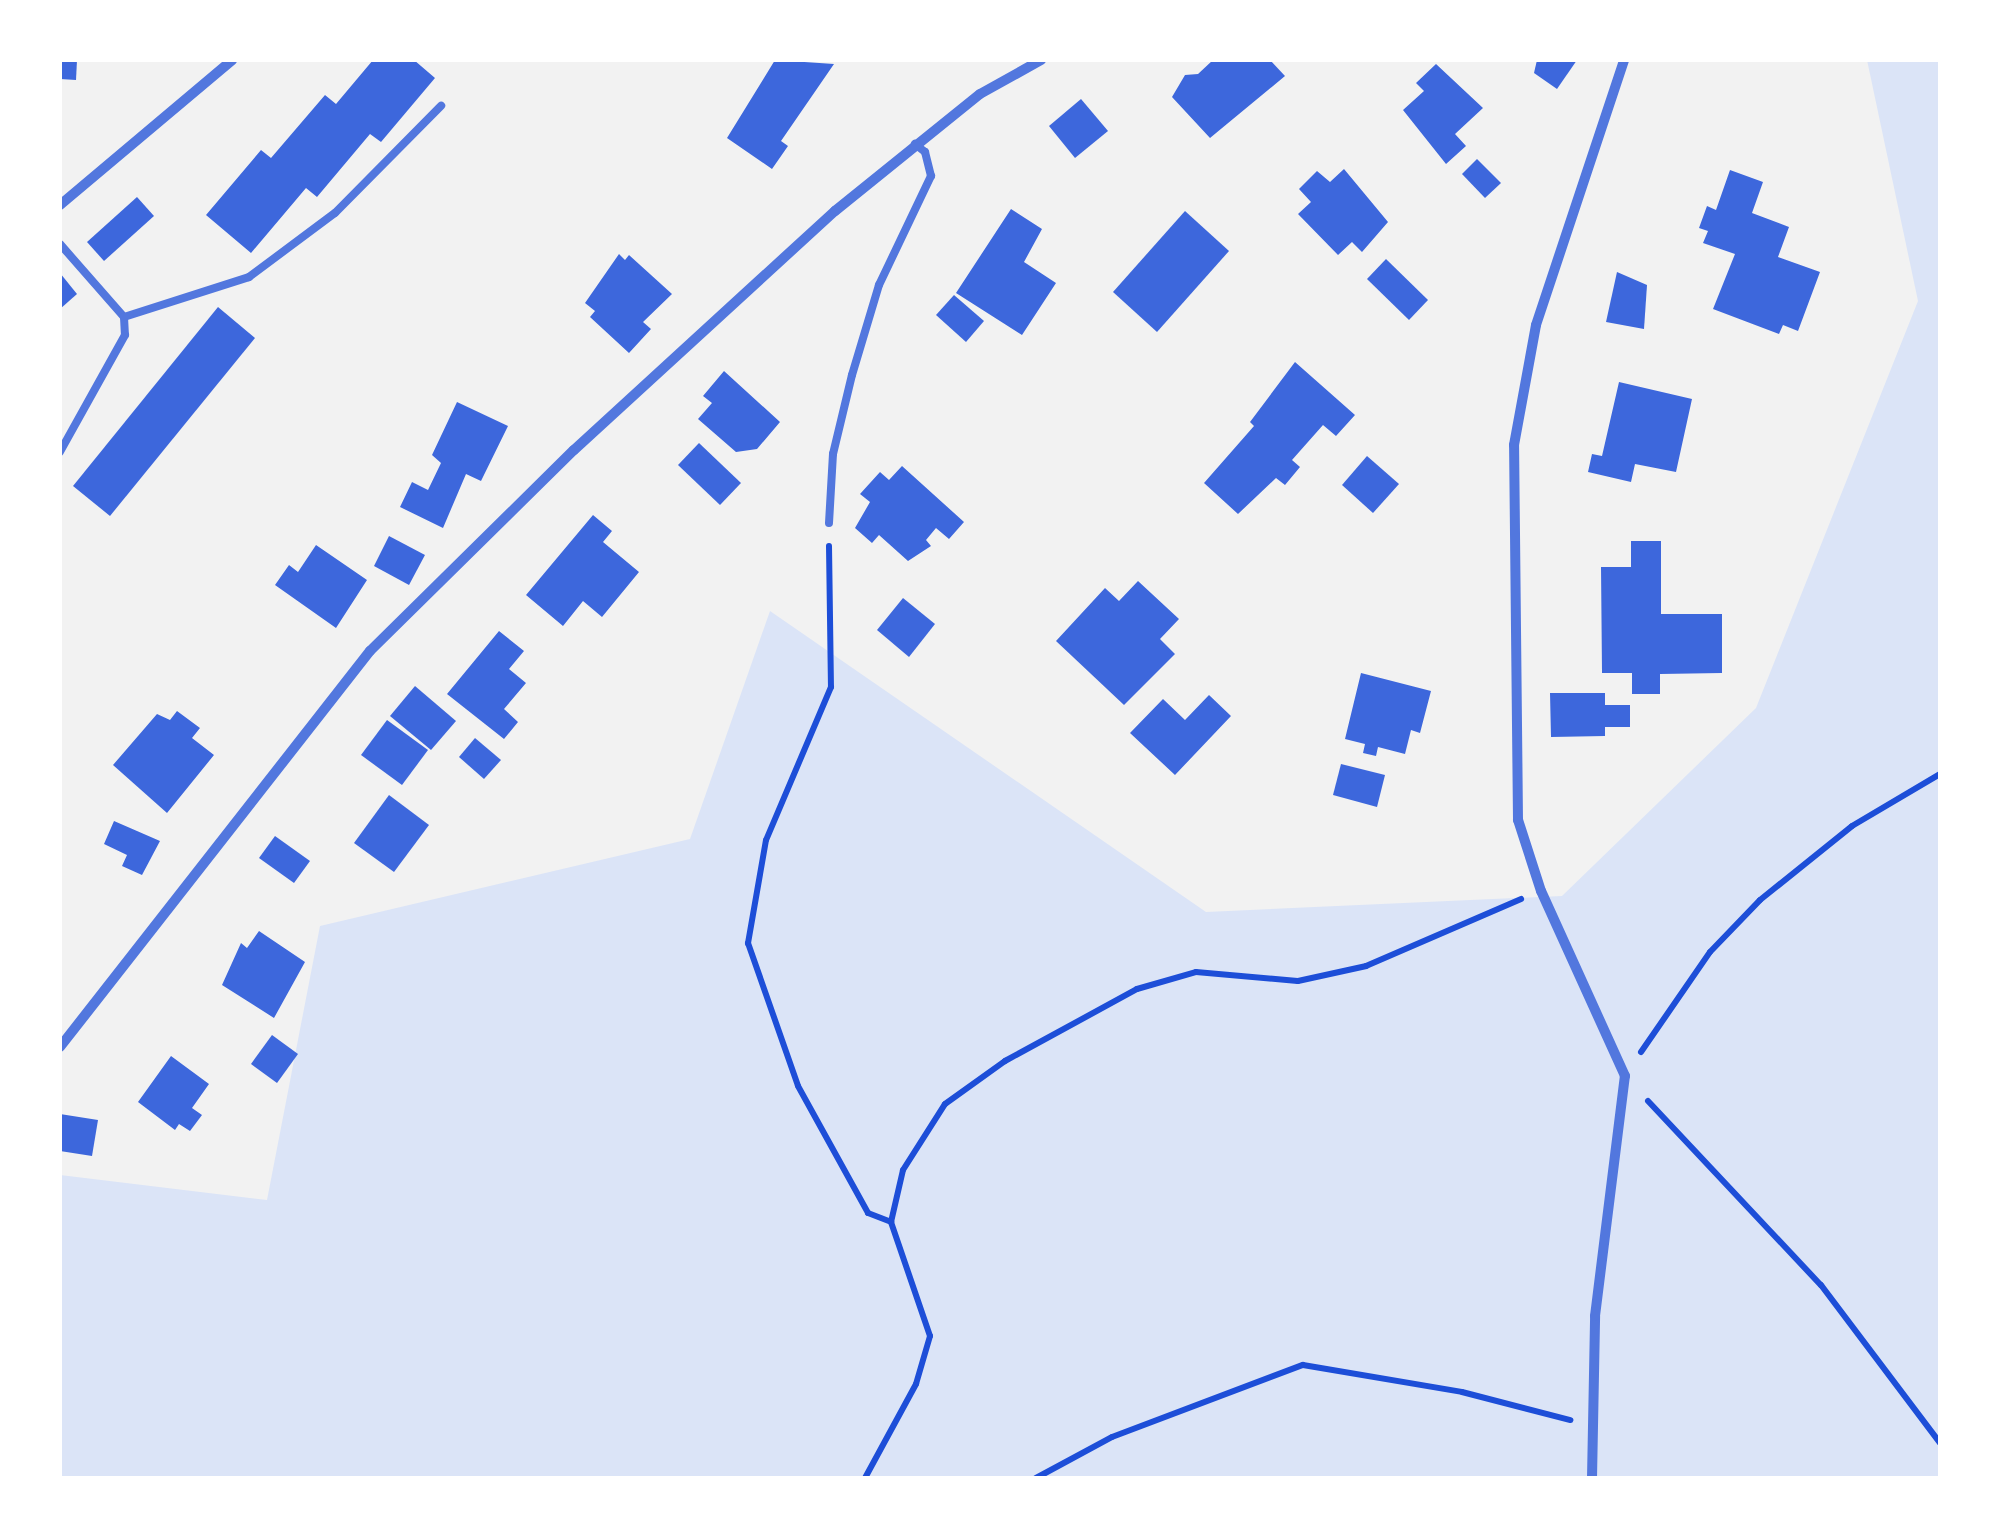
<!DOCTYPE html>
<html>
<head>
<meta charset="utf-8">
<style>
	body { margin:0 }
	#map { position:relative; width:2000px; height:1538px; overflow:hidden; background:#f2f2f2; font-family:Commissioner,sans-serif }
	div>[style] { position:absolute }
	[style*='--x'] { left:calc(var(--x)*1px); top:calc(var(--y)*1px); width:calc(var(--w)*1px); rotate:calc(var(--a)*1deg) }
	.green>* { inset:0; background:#dbe4f7 }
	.building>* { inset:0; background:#3d67dc }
	.path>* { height:6px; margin:-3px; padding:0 3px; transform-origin:3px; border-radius:3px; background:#1d4ed8 }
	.service>* { height:8px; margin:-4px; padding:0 4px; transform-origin:4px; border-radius:4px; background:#5277de }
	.minor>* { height:10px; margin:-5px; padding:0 5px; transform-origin:5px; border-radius:5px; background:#5277de }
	span { translate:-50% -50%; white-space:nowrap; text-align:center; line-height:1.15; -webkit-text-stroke:8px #fff; paint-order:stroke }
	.frame { position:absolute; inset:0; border:62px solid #fff; pointer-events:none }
</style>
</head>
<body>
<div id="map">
	<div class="green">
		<i style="clip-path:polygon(1867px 60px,1940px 60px,1940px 1478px,60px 1478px,60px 1175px,267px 1200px,320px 926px,690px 839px,770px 611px,1206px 912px,1562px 896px,1756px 708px,1918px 301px)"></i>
	</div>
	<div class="building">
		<i style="clip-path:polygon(60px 60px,77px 60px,76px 80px,60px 79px)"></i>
		<i style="clip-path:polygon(373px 60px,414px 60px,435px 78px,381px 142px,370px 134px,317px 197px,306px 188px,251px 253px,206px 215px,261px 150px,271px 158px,325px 95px,336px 104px)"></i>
		<i style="clip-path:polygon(775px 60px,834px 64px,781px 141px,788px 146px,772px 169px,727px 138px)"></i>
		<i style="clip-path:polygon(1213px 60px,1270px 60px,1285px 76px,1210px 138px,1172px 97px,1185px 75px,1198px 74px)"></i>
		<i style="clip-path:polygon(1537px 60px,1577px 60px,1557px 89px,1534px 73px)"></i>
		<i style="clip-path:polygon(1436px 64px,1483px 108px,1455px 134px,1466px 146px,1446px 164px,1403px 110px,1424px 91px,1416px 83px)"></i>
		<i style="clip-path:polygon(1081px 99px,1108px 131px,1075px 158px,1049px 126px)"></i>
		<i style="clip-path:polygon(1477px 159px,1501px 183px,1485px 198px,1462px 174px)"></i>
		<i style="clip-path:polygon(1344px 169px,1388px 222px,1362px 252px,1352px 242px,1338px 255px,1298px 214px,1311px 202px,1299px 189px,1317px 171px,1330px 182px)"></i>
		<i style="clip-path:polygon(1730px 170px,1763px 182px,1752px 213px,1789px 227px,1778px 257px,1820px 272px,1798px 331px,1783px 325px,1779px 334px,1713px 309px,1735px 254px,1703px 243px,1708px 231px,1699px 228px,1707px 206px,1716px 210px)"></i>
		<i style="clip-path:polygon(137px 197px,154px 216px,104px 261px,87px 242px)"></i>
		<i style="clip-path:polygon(1011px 209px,1042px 229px,1024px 262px,1056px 283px,1022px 335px,956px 293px)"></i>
		<i style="clip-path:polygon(1185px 211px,1229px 251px,1157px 332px,1113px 292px)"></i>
		<i style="clip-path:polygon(619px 254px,625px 260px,629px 255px,672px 294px,643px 322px,651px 329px,629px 353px,590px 317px,595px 311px,585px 303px)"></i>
		<i style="clip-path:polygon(1386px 259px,1428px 300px,1409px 320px,1367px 279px)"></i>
		<i style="clip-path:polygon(1617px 272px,1647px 285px,1644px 329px,1606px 322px)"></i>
		<i style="clip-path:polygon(60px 273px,77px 294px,60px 309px)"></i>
		<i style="clip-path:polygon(954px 295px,984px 321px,966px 342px,936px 315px)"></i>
		<i style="clip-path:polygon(218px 307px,255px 338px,110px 516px,73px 486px)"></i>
		<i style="clip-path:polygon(1295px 362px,1355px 415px,1336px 436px,1323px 425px,1292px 460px,1300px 467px,1285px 485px,1276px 478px,1238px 514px,1204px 483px,1254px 426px,1250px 422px)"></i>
		<i style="clip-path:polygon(724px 371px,780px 422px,757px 449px,736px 452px,698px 419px,712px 403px,703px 396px)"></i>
		<i style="clip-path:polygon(1619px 382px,1692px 399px,1676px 472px,1635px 464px,1631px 482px,1588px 472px,1592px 454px,1602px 456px)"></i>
		<i style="clip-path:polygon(457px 402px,508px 426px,481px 481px,466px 474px,443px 528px,400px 507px,412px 482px,428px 490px,441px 463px,432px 455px)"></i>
		<i style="clip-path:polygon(699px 443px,741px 483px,720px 505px,678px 465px)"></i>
		<i style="clip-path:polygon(1367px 456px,1399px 484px,1373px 513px,1342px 485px)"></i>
		<i style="clip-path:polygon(902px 466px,964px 522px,949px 539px,936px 528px,926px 540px,931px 546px,908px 561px,879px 535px,872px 543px,855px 528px,870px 502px,860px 494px,880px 472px,889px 480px)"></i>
		<i style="clip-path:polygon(593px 515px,612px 531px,603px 542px,639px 572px,602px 617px,583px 601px,563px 626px,526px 595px)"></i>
		<i style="clip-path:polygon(389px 536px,425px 555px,409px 585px,374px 566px)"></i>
		<i style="clip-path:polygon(1631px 541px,1661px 541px,1661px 614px,1722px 614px,1722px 673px,1660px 674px,1660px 694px,1632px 694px,1632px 673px,1602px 673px,1601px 567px,1631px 567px)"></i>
		<i style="clip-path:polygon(316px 545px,367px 580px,336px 628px,275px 585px,289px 565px,298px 572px)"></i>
		<i style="clip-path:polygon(1138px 581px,1179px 619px,1160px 639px,1175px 654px,1124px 705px,1056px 641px,1105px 588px,1119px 601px)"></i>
		<i style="clip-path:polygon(903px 598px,935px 624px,909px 657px,877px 630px)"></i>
		<i style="clip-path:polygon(499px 631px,524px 651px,509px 669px,526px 683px,504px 709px,518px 722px,504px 739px,447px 694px)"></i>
		<i style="clip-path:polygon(1361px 673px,1431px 691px,1420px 733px,1411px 730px,1405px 754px,1378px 747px,1376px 756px,1363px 753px,1365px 744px,1345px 739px)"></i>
		<i style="clip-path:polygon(415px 686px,456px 721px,431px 750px,390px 716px)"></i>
		<i style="clip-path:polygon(1550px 693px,1605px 693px,1605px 705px,1630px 705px,1630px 727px,1605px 727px,1605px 736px,1551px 737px)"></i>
		<i style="clip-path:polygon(1209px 695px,1231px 716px,1175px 775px,1130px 733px,1163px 699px,1185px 720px)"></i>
		<i style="clip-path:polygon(177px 711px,200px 728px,192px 738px,214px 755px,167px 813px,113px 765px,157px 714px,170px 720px)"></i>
		<i style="clip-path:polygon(387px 720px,428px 750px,402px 785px,361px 755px)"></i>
		<i style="clip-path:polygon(475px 738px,501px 760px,484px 779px,459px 757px)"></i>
		<i style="clip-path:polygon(1341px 764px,1385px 775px,1377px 807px,1333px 795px)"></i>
		<i style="clip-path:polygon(389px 795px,429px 825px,394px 872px,354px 843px)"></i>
		<i style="clip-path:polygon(114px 821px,160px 841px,142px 875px,122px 866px,127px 855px,104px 844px)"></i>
		<i style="clip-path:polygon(275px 836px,310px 861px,294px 883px,259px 858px)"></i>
		<i style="clip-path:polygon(259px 931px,305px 962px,274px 1018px,222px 985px,241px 943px,247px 948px)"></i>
		<i style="clip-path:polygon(272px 1035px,298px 1054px,277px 1083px,251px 1064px)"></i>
		<i style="clip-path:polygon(171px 1056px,209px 1084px,192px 1108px,202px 1115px,190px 1131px,179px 1124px,175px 1130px,138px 1102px)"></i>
		<i style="clip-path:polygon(60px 1114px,98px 1120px,92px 1156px,60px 1151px)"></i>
	</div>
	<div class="path">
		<i style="--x:829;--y:546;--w:141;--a:89.2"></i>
		<i style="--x:831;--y:687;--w:166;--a:113"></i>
		<i style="--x:766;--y:840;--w:105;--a:99.9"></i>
		<i style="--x:748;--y:943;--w:151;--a:70.7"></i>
		<i style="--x:798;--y:1086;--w:145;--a:61.1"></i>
		<i style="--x:868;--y:1213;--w:25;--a:21"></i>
		<i style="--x:1641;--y:1052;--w:121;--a:-55.4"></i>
		<i style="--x:1710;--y:952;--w:72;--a:-46.1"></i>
		<i style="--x:1760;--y:900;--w:118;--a:-38.8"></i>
		<i style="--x:1852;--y:826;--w:102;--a:-30.6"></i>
		<i style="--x:1648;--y:1101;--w:253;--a:46.8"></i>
		<i style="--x:1821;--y:1285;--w:198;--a:53"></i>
		<i style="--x:865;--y:1478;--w:107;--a:-61.5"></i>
		<i style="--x:916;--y:1384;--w:50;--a:-73.7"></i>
		<i style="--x:930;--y:1336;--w:120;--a:-108.9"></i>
		<i style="--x:891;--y:1222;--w:53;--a:-77"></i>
		<i style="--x:903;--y:1170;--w:78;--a:-57.5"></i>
		<i style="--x:945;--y:1104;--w:74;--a:-35.6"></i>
		<i style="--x:1005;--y:1061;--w:150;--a:-28.6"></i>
		<i style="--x:1137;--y:989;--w:61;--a:-16.1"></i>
		<i style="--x:1196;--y:972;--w:102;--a:5"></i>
		<i style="--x:1298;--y:981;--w:70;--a:-12.4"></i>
		<i style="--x:1366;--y:966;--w:169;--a:-23.4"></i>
		<i style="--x:1036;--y:1478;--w:86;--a:-28.3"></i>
		<i style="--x:1112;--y:1437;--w:204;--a:-20.7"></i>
		<i style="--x:1303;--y:1365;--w:161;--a:9.6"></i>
		<i style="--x:1462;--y:1392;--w:112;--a:14.5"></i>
	</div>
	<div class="service">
		<i style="--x:60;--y:244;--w:97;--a:48.8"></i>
		<i style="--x:124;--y:317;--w:18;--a:87"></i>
		<i style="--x:125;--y:335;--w:134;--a:119.1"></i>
		<i style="--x:124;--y:317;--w:131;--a:-17.7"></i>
		<i style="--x:249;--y:277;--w:107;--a:-36.7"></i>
		<i style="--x:335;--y:213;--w:151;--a:-45.3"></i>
		<i style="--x:829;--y:523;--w:69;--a:-86.7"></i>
		<i style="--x:833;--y:454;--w:81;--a:-76.5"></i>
		<i style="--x:852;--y:375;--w:94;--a:-73.3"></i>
		<i style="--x:879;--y:285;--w:121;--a:-64.5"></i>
		<i style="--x:931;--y:176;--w:25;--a:-104"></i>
		<i style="--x:925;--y:152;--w:13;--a:-141"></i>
	</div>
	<div class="minor">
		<i style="--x:60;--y:205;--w:225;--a:-40.1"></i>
		<i style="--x:60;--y:1047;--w:503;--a:-51.95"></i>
		<i style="--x:370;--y:651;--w:286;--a:-44.6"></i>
		<i style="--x:574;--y:450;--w:354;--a:-42.5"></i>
		<i style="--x:835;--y:211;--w:186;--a:-38.9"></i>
		<i style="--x:980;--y:94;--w:70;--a:-29.1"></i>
		<i style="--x:1592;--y:1478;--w:162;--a:-88.9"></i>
		<i style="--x:1595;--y:1316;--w:242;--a:-82.9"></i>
		<i style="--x:1625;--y:1076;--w:203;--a:-114.4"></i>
		<i style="--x:1541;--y:891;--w:75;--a:-107.9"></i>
		<i style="--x:1518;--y:820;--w:375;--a:-90.6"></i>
		<i style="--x:1514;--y:445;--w:122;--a:-79.6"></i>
		<i style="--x:1536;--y:325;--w:279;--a:-71.6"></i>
	</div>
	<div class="frame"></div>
</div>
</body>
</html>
